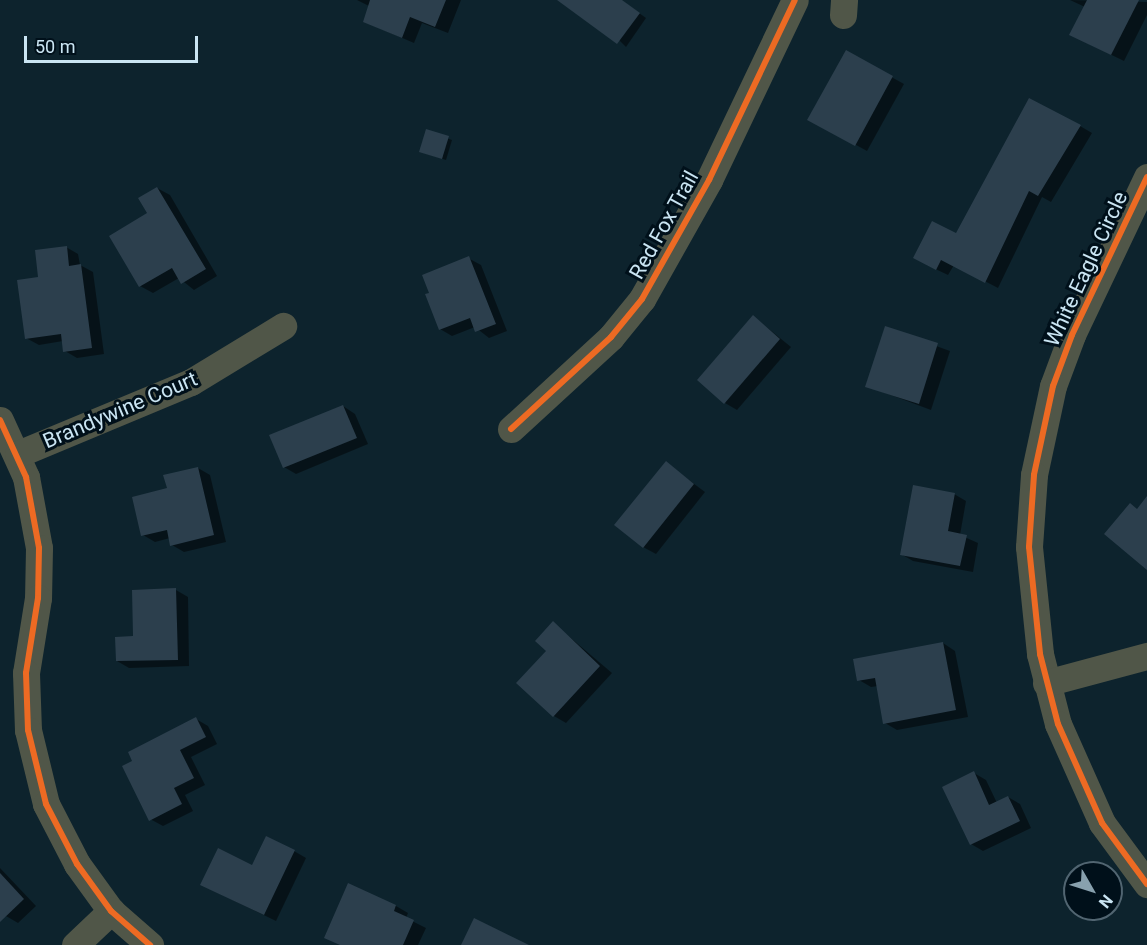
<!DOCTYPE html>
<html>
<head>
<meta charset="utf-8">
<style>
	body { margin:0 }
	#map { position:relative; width:1147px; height:945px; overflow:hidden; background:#0d232d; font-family:Roboto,sans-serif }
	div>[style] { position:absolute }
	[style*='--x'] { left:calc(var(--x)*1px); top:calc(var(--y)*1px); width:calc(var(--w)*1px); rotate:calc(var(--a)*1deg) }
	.shadow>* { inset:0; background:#0007 }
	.building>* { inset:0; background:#2c3f4d }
	.minor>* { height:27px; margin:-13.5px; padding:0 13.5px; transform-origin:13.5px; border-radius:13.5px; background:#505648 }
	.cycleway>* { height:6px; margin:-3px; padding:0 3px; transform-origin:3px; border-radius:3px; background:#ed6a23 }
	span { translate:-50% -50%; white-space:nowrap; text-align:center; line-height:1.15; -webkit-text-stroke:6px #00101a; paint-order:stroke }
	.street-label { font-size:21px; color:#cae5f3 }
	.north { position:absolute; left:1063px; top:861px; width:60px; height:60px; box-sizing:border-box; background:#00101a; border:2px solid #516571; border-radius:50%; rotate:129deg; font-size:16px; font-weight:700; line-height:24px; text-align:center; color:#cae5f3 }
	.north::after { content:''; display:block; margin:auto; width:21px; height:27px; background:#88a1ae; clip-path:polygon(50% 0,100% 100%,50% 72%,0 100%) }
	.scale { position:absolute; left:24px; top:36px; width:174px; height:27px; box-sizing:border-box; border:3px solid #cae5f3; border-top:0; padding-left:8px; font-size:18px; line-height:21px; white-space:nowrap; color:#cae5f3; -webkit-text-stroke:4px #00101a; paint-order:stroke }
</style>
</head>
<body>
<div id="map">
	<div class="shadow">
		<i style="clip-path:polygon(357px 0,461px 0,448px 33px,422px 23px,414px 43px,365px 22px,371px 7px)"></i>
		<i style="clip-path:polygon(579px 0,621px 0,646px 18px,626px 47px)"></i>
		<i style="clip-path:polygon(1070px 0,1147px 2px,1147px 15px,1124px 61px,1083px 41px,1085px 7px)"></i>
		<i style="clip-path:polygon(846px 52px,904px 84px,867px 151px,809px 119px)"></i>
		<i style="clip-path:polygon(1080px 126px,1092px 133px,1051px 202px,1042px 197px,998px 288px,954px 265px,948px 275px,927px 265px)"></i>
		<i style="clip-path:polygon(427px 131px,452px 140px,446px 160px,424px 153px)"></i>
		<i style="clip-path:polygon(157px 188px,170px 195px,217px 276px,194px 290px,179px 278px,153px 293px,140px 286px,111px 236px,149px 214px)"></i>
		<i style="clip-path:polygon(66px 247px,78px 254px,80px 265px,93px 272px,104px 354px,77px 358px,65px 351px,63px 341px,39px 345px,26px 338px,40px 279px)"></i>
		<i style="clip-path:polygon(468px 258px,481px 265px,507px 331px,489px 338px,475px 327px,452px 336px,440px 329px)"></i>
		<i style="clip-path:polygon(754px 317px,791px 347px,737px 410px,725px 403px)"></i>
		<i style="clip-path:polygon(886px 328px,950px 351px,931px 410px,867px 386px)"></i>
		<i style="clip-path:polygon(343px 406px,355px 414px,368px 444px,296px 474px,284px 467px)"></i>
		<i style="clip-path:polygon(666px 463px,705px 492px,656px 554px,643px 547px)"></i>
		<i style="clip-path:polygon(198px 468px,210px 475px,226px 542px,184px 552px,172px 545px,170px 538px,155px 542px,143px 535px,168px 489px)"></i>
		<i style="clip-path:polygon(954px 494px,966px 501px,960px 535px,978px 543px,973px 572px,913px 561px,901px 554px)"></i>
		<i style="clip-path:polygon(176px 590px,188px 597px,189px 666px,129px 668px,117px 661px)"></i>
		<i style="clip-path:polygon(553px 623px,612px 673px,566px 723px,554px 716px,548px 651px)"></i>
		<i style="clip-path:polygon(943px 643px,955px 651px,968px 717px,897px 730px,885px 723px,878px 686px,871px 687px,859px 680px)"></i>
		<i style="clip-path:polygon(196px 719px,208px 726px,217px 744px,191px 757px,205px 785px,185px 795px,193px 811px,163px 826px,150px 819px,134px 761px)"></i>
		<i style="clip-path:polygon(974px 773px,986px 780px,997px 803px,1008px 797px,1020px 804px,1031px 828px,983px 851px,971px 844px)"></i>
		<i style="clip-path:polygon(294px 851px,306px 858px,276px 921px,202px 885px)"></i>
		<i style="clip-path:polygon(0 868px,36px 906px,18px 923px,6px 916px,0 919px)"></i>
		<i style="clip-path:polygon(349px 885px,396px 906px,408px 913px,406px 918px,426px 928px,418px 945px,340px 945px)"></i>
	</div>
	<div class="building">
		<i style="clip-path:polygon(370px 0,446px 0,435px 27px,410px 17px,402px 38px,363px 22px)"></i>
		<i style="clip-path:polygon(557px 0,622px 0,640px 13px,617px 44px)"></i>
		<i style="clip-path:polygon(1087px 0,1139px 0,1111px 55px,1069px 35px)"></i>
		<i style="clip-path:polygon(846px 50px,893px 76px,855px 146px,807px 120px)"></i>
		<i style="clip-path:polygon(1029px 98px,1081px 125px,1038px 196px,1029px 191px,985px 283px,941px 260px,936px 270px,913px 258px,932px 221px,956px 233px)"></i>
		<i style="clip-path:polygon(426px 129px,449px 136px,442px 159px,419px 152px)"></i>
		<i style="clip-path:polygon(157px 187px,206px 269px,181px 284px,172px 268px,139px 287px,109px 236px,147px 213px,138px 198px)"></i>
		<i style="clip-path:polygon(67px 246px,69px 266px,81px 264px,92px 348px,63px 352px,61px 334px,25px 339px,17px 280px,38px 277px,35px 250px)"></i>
		<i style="clip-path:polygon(469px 256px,496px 324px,475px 332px,470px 318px,439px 330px,425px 294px,429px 293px,422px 275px)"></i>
		<i style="clip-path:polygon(753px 315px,780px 339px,724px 404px,697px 380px)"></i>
		<i style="clip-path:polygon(885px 326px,938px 343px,919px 404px,865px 387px)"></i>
		<i style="clip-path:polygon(343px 405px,357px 438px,283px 468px,269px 435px)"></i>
		<i style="clip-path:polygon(666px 461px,694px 484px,643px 548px,614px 525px)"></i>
		<i style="clip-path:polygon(198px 467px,214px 535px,170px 546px,167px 530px,141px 536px,132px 497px,167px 488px,163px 475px)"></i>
		<i style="clip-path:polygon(913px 485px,955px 493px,948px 531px,967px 535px,960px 566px,900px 555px)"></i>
		<i style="clip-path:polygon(1147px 496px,1147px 570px,1104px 534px,1130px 503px,1137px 509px)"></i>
		<i style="clip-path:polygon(176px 588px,178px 660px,116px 661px,115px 637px,133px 636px,132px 590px)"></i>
		<i style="clip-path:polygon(553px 621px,600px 666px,553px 717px,516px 683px,546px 651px,535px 641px)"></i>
		<i style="clip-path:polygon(943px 642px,956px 710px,883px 724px,875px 678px,857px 681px,853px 659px)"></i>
		<i style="clip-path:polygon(196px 717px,206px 737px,180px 750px,194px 778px,174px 788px,182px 804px,149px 821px,122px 766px,132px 761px,128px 752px)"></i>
		<i style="clip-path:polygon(974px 771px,989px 805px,1008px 796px,1020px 821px,970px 845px,942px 787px)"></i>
		<i style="clip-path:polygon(266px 836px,295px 850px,264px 915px,200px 885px,218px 848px,252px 865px)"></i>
		<i style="clip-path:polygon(0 873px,24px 899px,0 922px)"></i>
		<i style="clip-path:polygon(348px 883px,396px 905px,394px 911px,414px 920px,403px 945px,340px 945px,324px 938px)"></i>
		<i style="clip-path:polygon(474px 918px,529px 945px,461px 945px)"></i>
	</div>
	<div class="minor">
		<i style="--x:843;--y:15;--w:15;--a:-86"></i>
		<i style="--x:1147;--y:177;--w:175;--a:115.4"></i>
		<i style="--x:1072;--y:335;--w:54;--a:110.4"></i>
		<i style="--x:1053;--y:386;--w:91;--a:102.1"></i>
		<i style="--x:1034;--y:475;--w:72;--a:94"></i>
		<i style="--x:1029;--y:547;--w:108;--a:84.1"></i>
		<i style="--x:1040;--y:654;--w:72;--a:75.6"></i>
		<i style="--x:1058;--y:724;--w:108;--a:66"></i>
		<i style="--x:1102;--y:823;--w:76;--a:53.6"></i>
		<i style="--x:0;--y:420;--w:63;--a:65.5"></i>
		<i style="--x:26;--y:477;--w:72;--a:79.6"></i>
		<i style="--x:39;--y:548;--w:50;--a:91.1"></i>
		<i style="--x:38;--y:598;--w:76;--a:99.1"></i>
		<i style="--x:26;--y:673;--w:57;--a:88"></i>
		<i style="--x:28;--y:730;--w:76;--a:76.3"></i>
		<i style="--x:46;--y:804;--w:68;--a:62.7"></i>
		<i style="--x:77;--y:864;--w:58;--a:54.1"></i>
		<i style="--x:111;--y:911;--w:52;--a:41.1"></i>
		<i style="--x:511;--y:429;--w:136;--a:-42.6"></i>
		<i style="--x:611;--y:337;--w:49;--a:-50.8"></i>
		<i style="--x:642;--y:299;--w:137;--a:-60.6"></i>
		<i style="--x:709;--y:180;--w:199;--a:-64.5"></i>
		<i style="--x:18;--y:454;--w:187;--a:-22.6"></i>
		<i style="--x:191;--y:382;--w:108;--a:-31.3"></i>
		<i style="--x:1046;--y:683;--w:105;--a:-15"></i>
		<i style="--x:75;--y:945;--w:50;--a:-43.4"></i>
	</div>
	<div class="cycleway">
		<i style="--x:1147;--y:177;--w:175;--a:115.4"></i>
		<i style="--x:1072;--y:335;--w:54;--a:110.4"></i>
		<i style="--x:1053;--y:386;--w:91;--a:102.1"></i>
		<i style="--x:1034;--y:475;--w:72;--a:94"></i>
		<i style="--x:1029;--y:547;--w:108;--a:84.1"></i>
		<i style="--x:1040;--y:654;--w:72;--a:75.6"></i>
		<i style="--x:1058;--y:724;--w:108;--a:66"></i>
		<i style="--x:1102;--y:823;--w:76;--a:53.6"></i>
		<i style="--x:0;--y:420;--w:63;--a:65.5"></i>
		<i style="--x:26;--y:477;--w:72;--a:79.6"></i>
		<i style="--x:39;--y:548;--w:50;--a:91.1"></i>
		<i style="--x:38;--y:598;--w:76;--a:99.1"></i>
		<i style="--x:26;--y:673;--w:57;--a:88"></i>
		<i style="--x:28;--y:730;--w:76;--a:76.3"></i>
		<i style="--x:46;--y:804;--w:68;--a:62.7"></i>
		<i style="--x:77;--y:864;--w:58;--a:54.1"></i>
		<i style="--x:111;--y:911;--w:52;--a:41.1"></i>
		<i style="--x:511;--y:429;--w:136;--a:-42.6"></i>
		<i style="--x:611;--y:337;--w:49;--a:-50.8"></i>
		<i style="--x:642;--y:299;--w:137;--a:-60.6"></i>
		<i style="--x:709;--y:180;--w:199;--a:-64.5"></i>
	</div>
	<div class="street-label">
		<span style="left:664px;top:225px;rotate:-61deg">Red Fox Trail</span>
		<span style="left:1086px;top:269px;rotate:-65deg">White Eagle Circle</span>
		<span style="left:120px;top:410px;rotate:-23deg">Brandywine Court</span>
	</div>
	<div class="north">N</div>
	<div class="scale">50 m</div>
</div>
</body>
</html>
